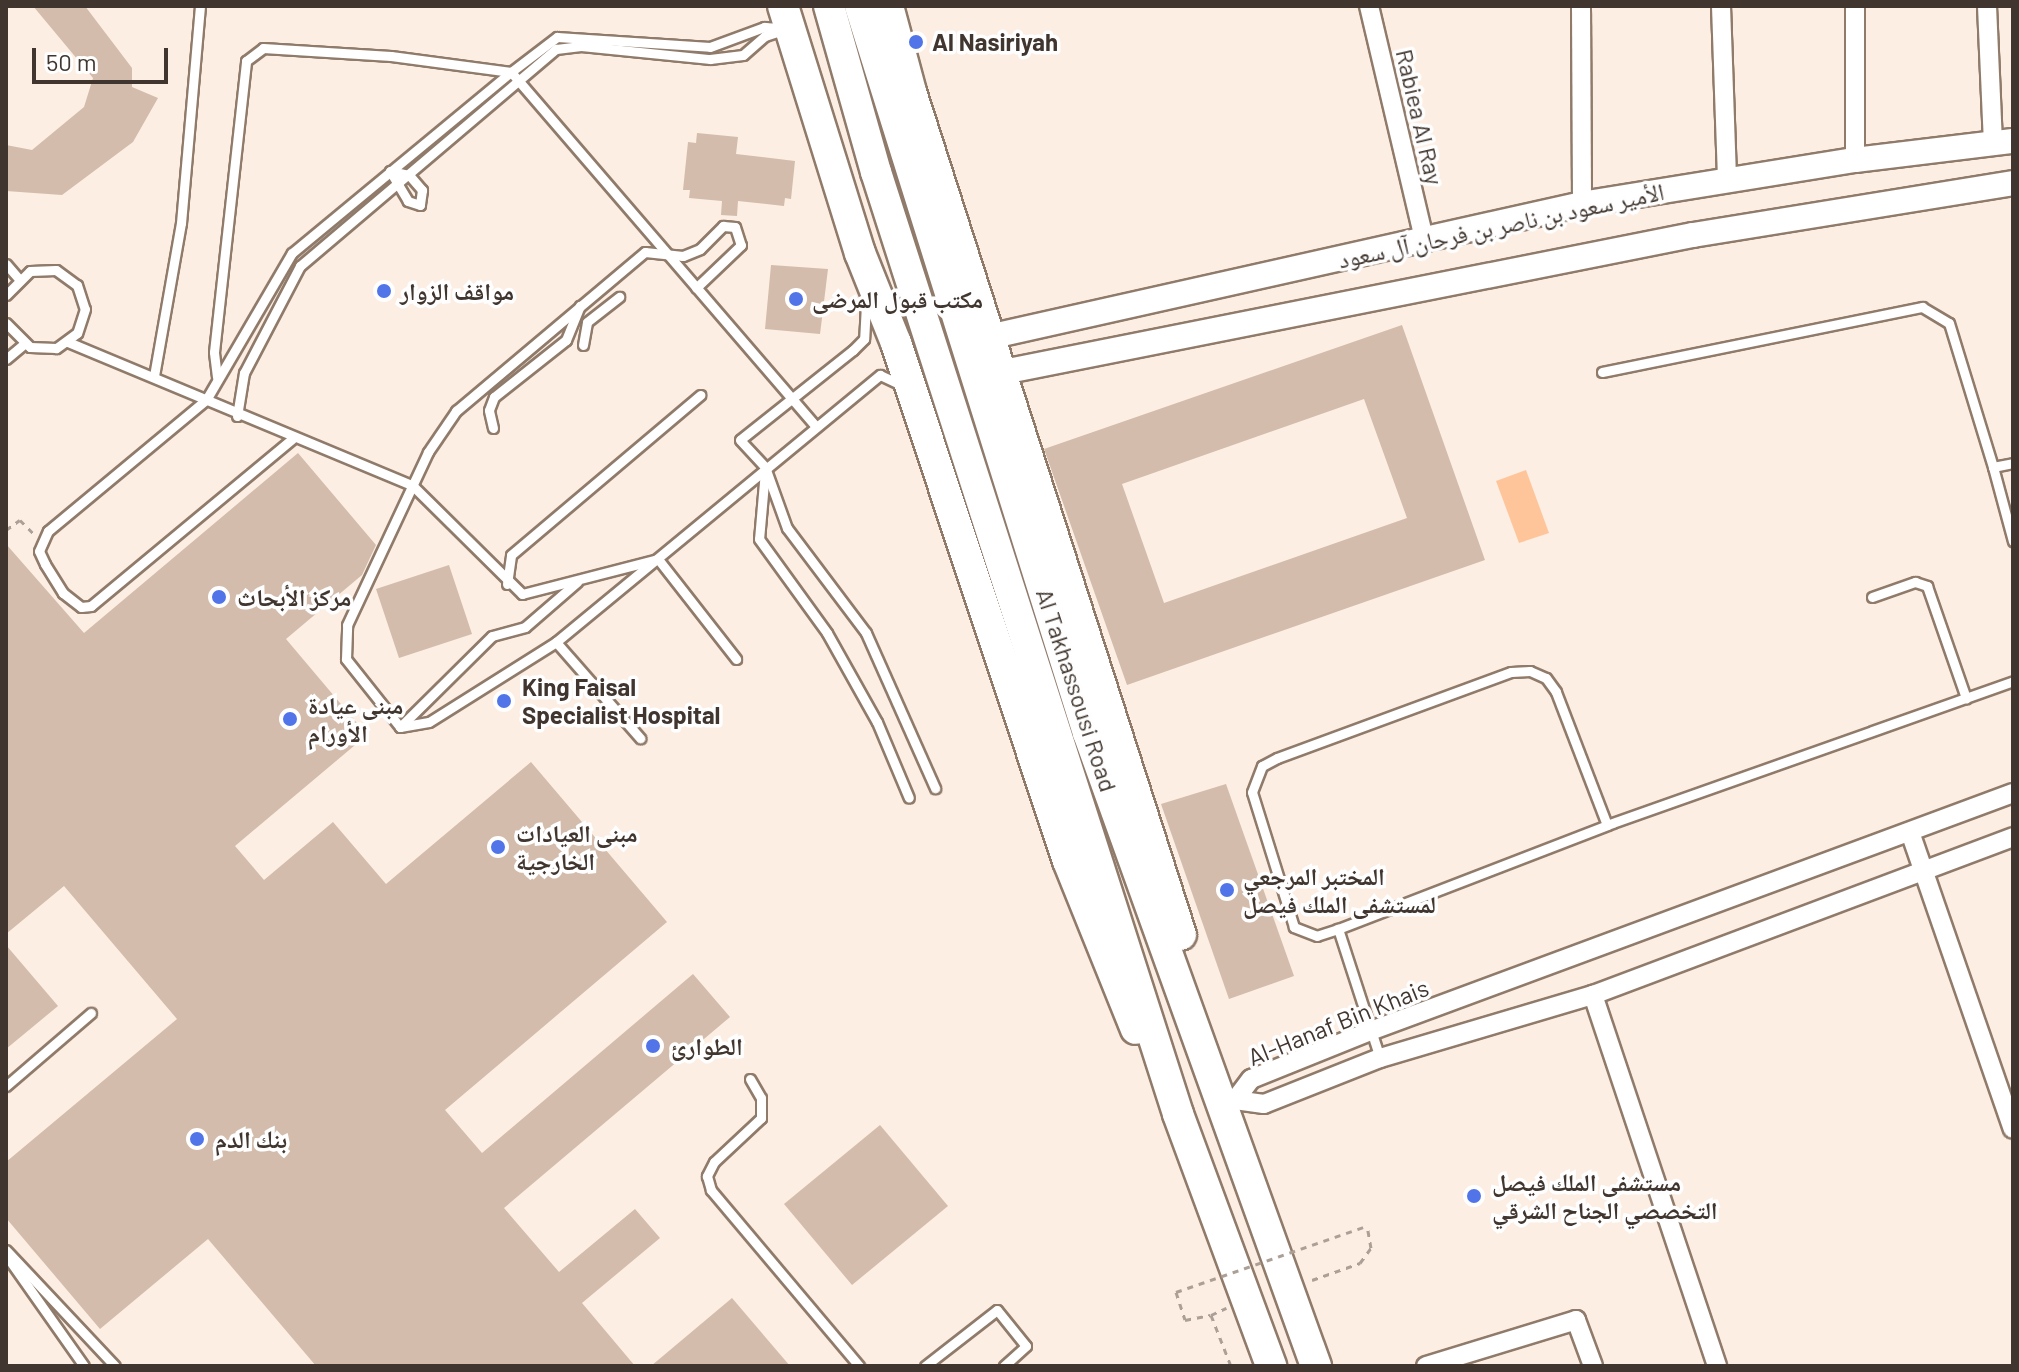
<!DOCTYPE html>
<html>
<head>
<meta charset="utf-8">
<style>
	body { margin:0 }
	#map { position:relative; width:2019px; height:1372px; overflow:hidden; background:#fceee3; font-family:Barlow,"Noto Naskh Arabic",sans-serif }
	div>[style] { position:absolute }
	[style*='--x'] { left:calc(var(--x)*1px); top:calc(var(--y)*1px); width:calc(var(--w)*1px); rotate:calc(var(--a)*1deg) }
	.green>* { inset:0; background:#fec59a }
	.building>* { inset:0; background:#d3bcab }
	.path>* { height:3px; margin-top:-1.5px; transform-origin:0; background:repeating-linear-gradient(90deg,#ab9f96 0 6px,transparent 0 12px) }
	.roads { filter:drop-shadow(2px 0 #907b6b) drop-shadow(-2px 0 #907b6b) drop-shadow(0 2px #907b6b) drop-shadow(0 -2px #907b6b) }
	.service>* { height:9px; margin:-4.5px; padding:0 4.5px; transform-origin:4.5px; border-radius:4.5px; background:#fff }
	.minor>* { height:18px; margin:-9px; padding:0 9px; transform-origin:9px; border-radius:9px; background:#fff }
	.tertiary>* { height:24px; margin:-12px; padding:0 12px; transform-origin:12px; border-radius:12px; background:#fff }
	.primary>* { height:30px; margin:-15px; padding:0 15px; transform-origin:15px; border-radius:15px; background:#fff }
	.path-bridge>* { height:3px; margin-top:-1.5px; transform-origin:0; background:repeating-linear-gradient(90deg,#ab9f96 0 6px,transparent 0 12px) }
	.dots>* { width:22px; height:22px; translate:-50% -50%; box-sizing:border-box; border:4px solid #fefefe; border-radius:50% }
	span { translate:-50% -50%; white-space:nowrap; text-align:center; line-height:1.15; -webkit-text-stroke:7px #fefefe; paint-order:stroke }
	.poi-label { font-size:24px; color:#40362f; font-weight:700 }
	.left { translate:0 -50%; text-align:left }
	.street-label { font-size:24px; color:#40362f }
	.frame { position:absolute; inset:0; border:8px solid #40362f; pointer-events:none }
	.scale { position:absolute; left:32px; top:48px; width:136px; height:36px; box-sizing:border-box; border:4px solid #40362f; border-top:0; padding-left:10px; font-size:24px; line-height:28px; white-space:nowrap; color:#40362f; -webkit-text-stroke:6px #fefefe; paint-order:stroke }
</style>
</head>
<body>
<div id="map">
	<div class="green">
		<i style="clip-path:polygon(1526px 470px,1549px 533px,1519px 543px,1496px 481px)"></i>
	</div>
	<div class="building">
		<i style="clip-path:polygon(33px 6px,85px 6px,132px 68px,132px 87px,158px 98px,133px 142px,62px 195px,6px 191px,6px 145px,32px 150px,84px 107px,93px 78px)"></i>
		<i style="clip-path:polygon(697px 133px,738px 137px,736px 154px,795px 161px,791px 199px,785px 198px,784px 206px,738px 201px,737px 216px,721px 215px,722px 201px,689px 198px,690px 190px,683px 190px,688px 142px,696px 143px)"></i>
		<i style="clip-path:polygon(771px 265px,828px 269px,820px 334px,765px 329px)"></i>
		<i style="clip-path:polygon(evenodd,1402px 325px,1485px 560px,1127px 685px,1044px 449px,1402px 325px,1364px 399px,1407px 518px,1164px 603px,1122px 484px,1364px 399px)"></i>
		<i style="clip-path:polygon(298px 453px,376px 545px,362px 575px,286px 639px,367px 735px,235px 846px,264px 880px,333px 822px,386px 884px,531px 762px,667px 922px,445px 1110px,482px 1153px,693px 974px,730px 1017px,504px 1208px,559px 1272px,635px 1209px,660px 1238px,582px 1303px,635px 1366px,316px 1366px,208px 1239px,100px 1329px,6px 1218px,6px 1162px,177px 1019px,64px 886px,6px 934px,6px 544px,84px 633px)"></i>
		<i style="clip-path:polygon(449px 565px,472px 634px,399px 658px,376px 589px)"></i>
		<i style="clip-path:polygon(1226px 784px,1294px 976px,1229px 999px,1161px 804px)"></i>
		<i style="clip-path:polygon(6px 945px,58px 1006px,6px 1049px)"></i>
		<i style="clip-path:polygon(880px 1125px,948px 1206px,852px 1285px,784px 1204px)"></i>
		<i style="clip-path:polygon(732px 1298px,790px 1366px,651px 1366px)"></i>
	</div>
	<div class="path">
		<i style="--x:6;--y:530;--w:17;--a:-36"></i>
		<i style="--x:20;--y:520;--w:18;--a:45"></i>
		<i style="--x:1312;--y:1280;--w:51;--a:-19.5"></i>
		<i style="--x:1360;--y:1263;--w:19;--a:-54"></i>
		<i style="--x:1371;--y:1248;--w:22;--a:-100"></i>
		<i style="--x:1176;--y:1292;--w:29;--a:72"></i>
		<i style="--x:1185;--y:1320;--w:26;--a:-11"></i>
		<i style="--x:1211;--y:1315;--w:55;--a:68.6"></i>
		<i style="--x:1211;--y:1315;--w:17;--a:-25"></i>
	</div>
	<div class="roads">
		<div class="service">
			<i style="--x:390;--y:171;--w:19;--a:12"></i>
			<i style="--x:409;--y:175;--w:20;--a:49"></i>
			<i style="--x:422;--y:190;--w:15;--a:98"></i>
			<i style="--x:420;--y:205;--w:13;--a:-162"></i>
			<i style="--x:408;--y:201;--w:35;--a:-121"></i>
			<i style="--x:6;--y:264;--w:18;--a:49"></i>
			<i style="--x:6;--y:295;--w:34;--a:-45"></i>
			<i style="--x:30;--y:271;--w:26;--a:-2"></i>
			<i style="--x:56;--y:270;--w:26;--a:36"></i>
			<i style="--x:77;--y:285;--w:25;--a:72"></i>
			<i style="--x:85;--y:309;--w:25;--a:108"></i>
			<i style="--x:77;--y:333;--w:26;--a:144"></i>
			<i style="--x:56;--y:348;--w:26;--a:-178"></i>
			<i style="--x:30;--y:347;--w:34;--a:-135"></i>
			<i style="--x:866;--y:304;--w:35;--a:93"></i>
			<i style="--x:864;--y:339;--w:16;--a:135"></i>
			<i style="--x:853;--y:350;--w:144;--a:141.5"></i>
			<i style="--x:740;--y:440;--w:37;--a:47"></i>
			<i style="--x:765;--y:467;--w:65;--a:70.2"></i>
			<i style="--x:787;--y:528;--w:131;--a:53"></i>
			<i style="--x:866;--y:633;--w:170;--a:66"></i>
			<i style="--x:68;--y:342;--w:373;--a:22.6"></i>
			<i style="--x:412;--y:485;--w:155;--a:44.7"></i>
			<i style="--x:522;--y:594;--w:140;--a:-14.4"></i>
			<i style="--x:658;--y:559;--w:127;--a:52"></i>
			<i style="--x:583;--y:345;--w:23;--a:-80"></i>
			<i style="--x:587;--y:322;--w:41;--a:-38"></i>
			<i style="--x:6;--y:359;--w:23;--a:-40"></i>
			<i style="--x:1602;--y:372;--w:327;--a:-11.5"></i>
			<i style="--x:1922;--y:307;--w:31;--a:31"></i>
			<i style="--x:1949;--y:323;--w:151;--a:73"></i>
			<i style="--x:1993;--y:467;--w:20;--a:-11"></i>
			<i style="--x:154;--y:376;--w:155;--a:-80"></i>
			<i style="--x:181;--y:223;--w:218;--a:-85"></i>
			<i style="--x:217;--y:377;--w:25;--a:-97"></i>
			<i style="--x:214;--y:352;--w:293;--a:-83.7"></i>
			<i style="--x:246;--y:61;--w:21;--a:-37"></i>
			<i style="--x:263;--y:48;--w:128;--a:3.6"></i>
			<i style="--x:391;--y:56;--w:121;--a:7.6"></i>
			<i style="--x:511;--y:72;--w:58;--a:-37.3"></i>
			<i style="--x:557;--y:37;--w:153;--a:3.7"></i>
			<i style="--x:710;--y:47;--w:58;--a:-20.3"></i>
			<i style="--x:764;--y:27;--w:22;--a:3"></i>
			<i style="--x:237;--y:416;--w:44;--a:-80.8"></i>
			<i style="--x:244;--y:373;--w:121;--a:-62.4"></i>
			<i style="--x:300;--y:266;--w:336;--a:-40.3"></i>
			<i style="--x:556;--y:49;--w:25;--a:-7"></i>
			<i style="--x:581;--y:46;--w:130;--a:5.8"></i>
			<i style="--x:710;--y:59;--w:33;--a:-7"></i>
			<i style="--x:743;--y:55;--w:29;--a:-41"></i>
			<i style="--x:765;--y:36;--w:20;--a:-18"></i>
			<i style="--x:493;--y:428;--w:18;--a:-103"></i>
			<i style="--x:489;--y:410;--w:14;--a:-69"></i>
			<i style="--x:494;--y:397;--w:92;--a:-38.4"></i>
			<i style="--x:566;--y:340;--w:37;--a:-68"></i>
			<i style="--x:292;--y:439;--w:261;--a:140.3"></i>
			<i style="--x:91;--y:606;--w:10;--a:174"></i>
			<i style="--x:81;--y:607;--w:23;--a:-142"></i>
			<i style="--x:63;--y:593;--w:34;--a:-122"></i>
			<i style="--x:45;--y:564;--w:14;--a:-115"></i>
			<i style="--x:39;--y:551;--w:22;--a:-66"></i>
			<i style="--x:48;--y:531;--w:205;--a:-39.7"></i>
			<i style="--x:206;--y:400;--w:170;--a:-59.7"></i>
			<i style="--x:292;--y:253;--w:284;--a:-39.6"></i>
			<i style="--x:511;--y:72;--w:468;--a:49.3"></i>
			<i style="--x:1993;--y:467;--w:77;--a:74.9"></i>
			<i style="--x:765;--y:471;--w:68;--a:95"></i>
			<i style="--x:759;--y:539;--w:116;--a:54.1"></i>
			<i style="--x:827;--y:633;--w:102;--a:60.7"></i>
			<i style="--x:877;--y:722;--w:82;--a:67.2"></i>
			<i style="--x:507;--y:584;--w:29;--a:-82"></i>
			<i style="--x:511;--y:555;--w:248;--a:-40.2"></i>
			<i style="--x:1872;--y:597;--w:46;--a:-19.2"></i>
			<i style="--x:1915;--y:582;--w:13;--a:18"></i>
			<i style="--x:1927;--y:586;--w:119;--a:70.8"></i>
			<i style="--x:556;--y:642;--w:128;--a:48.8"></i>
			<i style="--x:400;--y:727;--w:87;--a:-128.5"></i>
			<i style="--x:346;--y:659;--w:34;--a:-88"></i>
			<i style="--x:347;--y:625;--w:191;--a:-64.9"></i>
			<i style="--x:428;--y:452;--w:50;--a:-55.7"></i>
			<i style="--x:456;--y:411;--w:247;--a:-40.1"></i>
			<i style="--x:645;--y:252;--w:38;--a:6"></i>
			<i style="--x:683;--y:256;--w:18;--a:-22"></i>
			<i style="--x:700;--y:249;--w:33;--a:-45"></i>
			<i style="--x:723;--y:226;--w:12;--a:5"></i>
			<i style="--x:735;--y:227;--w:19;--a:72"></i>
			<i style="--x:741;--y:245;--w:62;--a:136.3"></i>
			<i style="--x:400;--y:727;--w:29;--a:-10"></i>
			<i style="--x:429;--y:722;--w:150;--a:-32.2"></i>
			<i style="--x:556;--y:642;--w:420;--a:-39.5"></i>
			<i style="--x:880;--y:375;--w:21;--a:25"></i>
			<i style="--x:400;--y:727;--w:129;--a:-44.7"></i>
			<i style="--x:492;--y:636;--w:34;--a:-15"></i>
			<i style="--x:525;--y:627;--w:69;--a:-40.9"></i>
			<i style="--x:1338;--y:929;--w:22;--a:162"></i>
			<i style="--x:1317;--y:936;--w:25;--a:-159"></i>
			<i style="--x:1294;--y:927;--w:141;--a:-107.3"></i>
			<i style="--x:1252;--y:792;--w:28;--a:-69"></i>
			<i style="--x:1262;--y:766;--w:17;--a:-28"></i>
			<i style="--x:1277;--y:758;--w:249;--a:-20.2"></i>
			<i style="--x:1511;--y:672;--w:19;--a:-3"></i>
			<i style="--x:1530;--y:671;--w:17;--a:24"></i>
			<i style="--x:1546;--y:678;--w:17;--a:54"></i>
			<i style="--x:1556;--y:692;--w:142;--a:69"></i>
			<i style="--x:1380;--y:1058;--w:136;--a:-108"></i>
			<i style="--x:1338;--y:929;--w:288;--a:-21.1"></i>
			<i style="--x:1607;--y:825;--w:431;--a:-19.5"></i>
			<i style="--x:750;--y:1079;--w:22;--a:60"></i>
			<i style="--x:761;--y:1098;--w:20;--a:90"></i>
			<i style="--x:761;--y:1118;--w:64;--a:136.9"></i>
			<i style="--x:714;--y:1162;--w:16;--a:117"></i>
			<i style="--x:707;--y:1176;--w:15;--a:74"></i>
			<i style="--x:711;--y:1190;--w:230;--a:49.9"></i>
			<i style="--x:6;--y:1086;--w:112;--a:-40.7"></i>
			<i style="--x:6;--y:1250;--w:159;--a:46.8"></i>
			<i style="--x:10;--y:1261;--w:128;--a:54.8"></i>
			<i style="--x:925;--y:1366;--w:91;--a:-37.9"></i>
			<i style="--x:997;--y:1310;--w:46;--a:51.1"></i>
			<i style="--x:1026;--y:1346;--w:30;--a:138"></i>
		</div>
		<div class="minor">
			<i style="--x:1369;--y:6;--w:239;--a:76.7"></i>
			<i style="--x:1581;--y:6;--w:198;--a:89.7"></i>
			<i style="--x:1721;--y:6;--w:174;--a:88"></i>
			<i style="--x:1987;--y:6;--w:135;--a:87.5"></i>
			<i style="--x:1855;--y:160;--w:154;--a:-90"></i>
			<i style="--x:2013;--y:793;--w:682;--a:159.68"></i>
			<i style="--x:1373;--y:1030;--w:131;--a:158.1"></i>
			<i style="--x:1251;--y:1079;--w:26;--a:127"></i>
			<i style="--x:1235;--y:1100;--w:29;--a:8"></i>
			<i style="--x:1264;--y:1104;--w:125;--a:-21.6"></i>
			<i style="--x:1380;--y:1058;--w:222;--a:-16.5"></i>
			<i style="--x:1593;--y:995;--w:449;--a:-20.6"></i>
			<i style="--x:1910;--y:832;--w:314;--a:70.9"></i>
			<i style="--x:1593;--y:995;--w:391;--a:71.5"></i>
			<i style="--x:1426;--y:1366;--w:157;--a:-17"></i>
			<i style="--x:1576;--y:1320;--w:49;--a:69.7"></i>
		</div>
		<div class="tertiary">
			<i style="--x:993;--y:336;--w:604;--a:-12.63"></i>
			<i style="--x:1582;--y:204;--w:277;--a:-9.2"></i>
			<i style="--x:1855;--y:160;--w:159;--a:-6.9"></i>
			<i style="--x:1003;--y:372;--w:703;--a:-11.23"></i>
			<i style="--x:1693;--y:235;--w:324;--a:-9.2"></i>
		</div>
		<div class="primary">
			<i style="--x:783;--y:6;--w:259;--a:72.7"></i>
			<i style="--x:860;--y:253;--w:97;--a:68.2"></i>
			<i style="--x:896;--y:343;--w:546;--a:71.63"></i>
			<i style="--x:1068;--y:861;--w:181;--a:68"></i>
			<i style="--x:829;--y:6;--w:173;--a:74.2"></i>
			<i style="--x:876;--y:172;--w:989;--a:72.22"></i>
			<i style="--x:1178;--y:1114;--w:269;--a:69.7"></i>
			<i style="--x:860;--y:6;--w:762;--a:72.59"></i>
			<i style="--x:1088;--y:733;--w:673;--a:70.19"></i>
			<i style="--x:888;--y:6;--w:89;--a:75"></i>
			<i style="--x:911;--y:92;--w:885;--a:72.24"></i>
		</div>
	</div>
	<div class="path-bridge">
		<i style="--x:1176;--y:1292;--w:202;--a:-19.1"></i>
	</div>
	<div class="dots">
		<i style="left:916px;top:42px;background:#5174e8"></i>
		<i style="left:384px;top:291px;background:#5174e8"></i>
		<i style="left:796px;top:299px;background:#5174e8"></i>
		<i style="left:219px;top:597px;background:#5174e8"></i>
		<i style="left:504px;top:701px;background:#5174e8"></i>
		<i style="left:290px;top:719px;background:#5174e8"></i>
		<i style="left:498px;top:847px;background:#5174e8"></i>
		<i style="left:1227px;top:890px;background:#5174e8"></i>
		<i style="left:653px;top:1046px;background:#5174e8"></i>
		<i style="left:197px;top:1139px;background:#5174e8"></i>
		<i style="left:1474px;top:1196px;background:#5174e8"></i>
	</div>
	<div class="poi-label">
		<span class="left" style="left:932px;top:42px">Al Nasiriyah</span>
		<span class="left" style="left:400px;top:291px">مواقف الزوار</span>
		<span class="left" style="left:812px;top:299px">مكتب قبول المرضى</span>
		<span class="left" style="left:237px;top:597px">مركز الأبحاث</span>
		<span class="left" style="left:522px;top:701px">King Faisal<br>Specialist Hospital</span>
		<span class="left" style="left:308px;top:719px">مبنى عيادة<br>الأورام</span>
		<span class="left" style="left:516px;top:847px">مبنى العيادات<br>الخارجية</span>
		<span class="left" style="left:1243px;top:890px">المختبر المرجعي<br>لمستشفى الملك فيصل</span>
		<span class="left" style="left:671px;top:1046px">الطوارئ</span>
		<span class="left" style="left:215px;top:1139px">بنك الدم</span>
		<span class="left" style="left:1492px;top:1196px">مستشفى الملك فيصل<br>التخصصي الجناح الشرقي</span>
	</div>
	<div class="street-label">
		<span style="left:1420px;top:117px;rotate:77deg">Rabiea Al Ray</span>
		<span style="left:1501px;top:225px;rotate:-12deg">الأمير سعود بن ناصر بن فرحان آل سعود</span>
		<span style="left:1077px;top:690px;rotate:72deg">Al Takhassousi Road</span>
		<span style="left:1338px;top:1022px;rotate:-22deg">Al-Hanaf Bin Khais</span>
	</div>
	<div class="frame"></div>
	<div class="scale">50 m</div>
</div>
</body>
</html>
